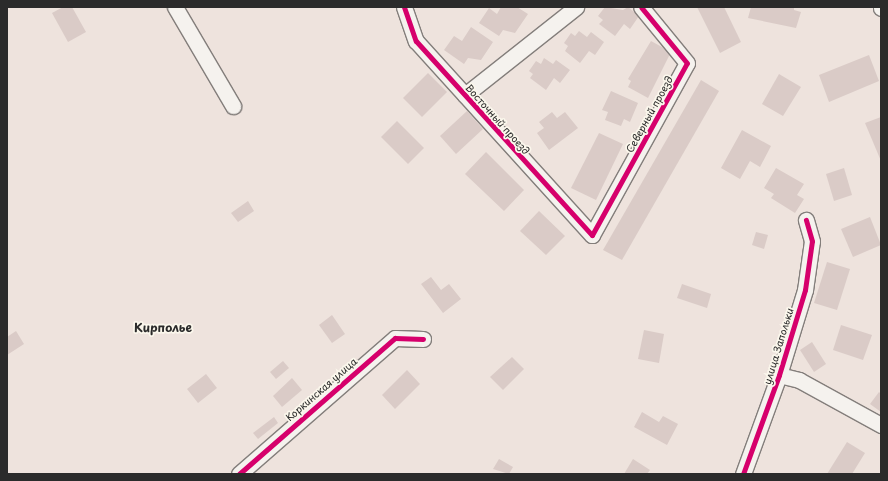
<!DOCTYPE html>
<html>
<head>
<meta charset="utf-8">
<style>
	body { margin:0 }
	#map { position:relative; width:888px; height:481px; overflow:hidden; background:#eee3dd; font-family:"Playpen Sans",sans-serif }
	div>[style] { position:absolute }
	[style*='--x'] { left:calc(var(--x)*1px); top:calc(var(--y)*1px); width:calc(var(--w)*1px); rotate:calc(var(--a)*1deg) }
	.building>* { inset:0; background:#dacbc7 }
	.roads { filter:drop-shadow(1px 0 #837e7b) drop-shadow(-1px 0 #837e7b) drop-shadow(0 1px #837e7b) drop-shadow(0 -1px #837e7b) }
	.street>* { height:15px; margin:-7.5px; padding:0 7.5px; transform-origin:7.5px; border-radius:7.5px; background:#f5f2ee }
	.cycleway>* { height:5px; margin:-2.5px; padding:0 2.5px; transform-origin:2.5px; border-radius:2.5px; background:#d6006c }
	span { translate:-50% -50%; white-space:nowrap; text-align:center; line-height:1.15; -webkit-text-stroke:3.5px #fbf7ec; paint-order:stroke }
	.street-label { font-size:10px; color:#2b2b2b }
	.quarter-label { font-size:12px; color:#2b2b2b; font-weight:700 }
	.frame { position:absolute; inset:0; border:8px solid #2b2b2b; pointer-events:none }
</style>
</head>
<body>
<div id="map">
	<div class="building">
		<i style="clip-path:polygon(63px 7px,72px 7px,86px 32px,68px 42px,52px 13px)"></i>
		<i style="clip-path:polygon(501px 7px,517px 7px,528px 14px,515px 33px,503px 30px,499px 36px,479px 23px,489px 8px,497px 14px)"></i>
		<i style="clip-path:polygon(605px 7px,623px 10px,628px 7px,639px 16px,630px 29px,624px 24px,615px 36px,599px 24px,603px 20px,598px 16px)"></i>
		<i style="clip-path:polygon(697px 7px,724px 7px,741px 42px,720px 53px)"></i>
		<i style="clip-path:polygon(751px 7px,794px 7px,794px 10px,801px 12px,796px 28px,748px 18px)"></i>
		<i style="clip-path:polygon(471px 27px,493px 42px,481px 60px,468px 58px,464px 64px,444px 50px,454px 36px,462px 41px)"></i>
		<i style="clip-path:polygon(579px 31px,587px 37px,591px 32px,604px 42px,595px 55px,589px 51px,580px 63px,565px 51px,568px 46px,564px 43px,571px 33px,575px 36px)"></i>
		<i style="clip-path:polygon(651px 41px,671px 52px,648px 98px,628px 87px,631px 81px,628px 79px)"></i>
		<i style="clip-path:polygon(869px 55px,879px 81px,829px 102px,819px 75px)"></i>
		<i style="clip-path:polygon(544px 58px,553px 64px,556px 60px,570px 70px,560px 83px,554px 78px,546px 90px,530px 78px,533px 74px,529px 71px,536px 61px,541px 64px)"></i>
		<i style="clip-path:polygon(428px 73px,447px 92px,422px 117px,403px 98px)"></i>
		<i style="clip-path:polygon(779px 74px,801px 87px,783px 116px,762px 104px)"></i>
		<i style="clip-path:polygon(701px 80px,719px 91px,622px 260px,603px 250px)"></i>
		<i style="clip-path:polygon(611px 91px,638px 103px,630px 122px,624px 119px,621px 126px,605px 120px,608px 112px,602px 110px)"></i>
		<i style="clip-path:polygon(467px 111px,483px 129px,456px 154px,440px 136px)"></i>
		<i style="clip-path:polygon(552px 112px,557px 118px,565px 112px,578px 128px,549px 150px,537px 133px,544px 128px,539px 122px)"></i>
		<i style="clip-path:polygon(881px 117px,881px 161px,865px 123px)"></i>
		<i style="clip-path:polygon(397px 121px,424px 148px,408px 164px,381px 137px)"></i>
		<i style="clip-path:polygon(742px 130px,771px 146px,760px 167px,750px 161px,740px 179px,721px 168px)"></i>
		<i style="clip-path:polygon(599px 133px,623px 144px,596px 200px,571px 188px)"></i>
		<i style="clip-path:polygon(486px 152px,524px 190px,504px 211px,465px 174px)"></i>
		<i style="clip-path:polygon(776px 168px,804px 184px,797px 195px,804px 199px,795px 213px,771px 198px,774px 194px,764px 188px)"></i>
		<i style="clip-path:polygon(844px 168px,852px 195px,834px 201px,826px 174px)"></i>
		<i style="clip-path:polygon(248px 201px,254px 211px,238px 222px,231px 213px)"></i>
		<i style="clip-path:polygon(539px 211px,565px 236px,546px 255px,520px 231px)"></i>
		<i style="clip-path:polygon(870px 217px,881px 245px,853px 257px,841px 229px)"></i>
		<i style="clip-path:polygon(756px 232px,768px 235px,764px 249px,752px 245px)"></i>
		<i style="clip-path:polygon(827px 262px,850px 269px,837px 310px,814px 303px)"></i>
		<i style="clip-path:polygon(431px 277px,441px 290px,449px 284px,461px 299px,443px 313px,421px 284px)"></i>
		<i style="clip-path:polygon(682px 284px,711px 294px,707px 308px,677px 298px)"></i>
		<i style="clip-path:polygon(332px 315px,345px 334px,332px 343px,319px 325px)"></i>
		<i style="clip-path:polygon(841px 325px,872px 335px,863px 360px,833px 350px)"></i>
		<i style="clip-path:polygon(644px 330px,664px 334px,659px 363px,638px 359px)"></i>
		<i style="clip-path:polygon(16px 331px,24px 344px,7px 355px,7px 337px)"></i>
		<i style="clip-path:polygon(812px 342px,826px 364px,814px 372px,800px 350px)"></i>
		<i style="clip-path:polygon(512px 357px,524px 369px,503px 390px,490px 377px)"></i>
		<i style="clip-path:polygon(283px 361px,289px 368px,276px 379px,270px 372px)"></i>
		<i style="clip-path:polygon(407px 370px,420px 384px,395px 409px,382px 395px)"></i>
		<i style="clip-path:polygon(206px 374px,217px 388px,198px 403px,187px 389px)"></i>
		<i style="clip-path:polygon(292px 378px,302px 390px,282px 407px,273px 396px)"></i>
		<i style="clip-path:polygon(879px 392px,881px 394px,881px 412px,870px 404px)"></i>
		<i style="clip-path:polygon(642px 412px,659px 422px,663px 416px,678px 424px,667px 445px,634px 427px)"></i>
		<i style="clip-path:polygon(274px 417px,278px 423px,258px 439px,253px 433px)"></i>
		<i style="clip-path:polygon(847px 442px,865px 453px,852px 474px,827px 474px)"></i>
		<i style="clip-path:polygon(499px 459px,513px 467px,509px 474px,493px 469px)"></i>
		<i style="clip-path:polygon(633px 459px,650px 470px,647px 474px,624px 474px)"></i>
	</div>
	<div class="roads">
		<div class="street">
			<i style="--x:175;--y:7;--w:115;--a:59.6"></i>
			<i style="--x:404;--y:7;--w:36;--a:71"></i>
			<i style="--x:416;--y:41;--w:262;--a:47.8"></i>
			<i style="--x:592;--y:235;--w:196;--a:-61.1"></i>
			<i style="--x:687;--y:63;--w:72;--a:-129.4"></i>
			<i style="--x:881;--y:7;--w:1;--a:90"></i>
			<i style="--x:465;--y:95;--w:142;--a:-38.4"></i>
			<i style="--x:779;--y:375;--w:21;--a:14"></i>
			<i style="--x:799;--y:380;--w:94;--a:28.8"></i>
			<i style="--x:239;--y:474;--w:207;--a:-41.1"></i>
			<i style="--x:395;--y:338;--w:28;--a:2"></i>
			<i style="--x:743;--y:474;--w:105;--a:-70"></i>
			<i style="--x:779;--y:375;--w:89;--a:-73"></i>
			<i style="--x:805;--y:290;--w:49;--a:-81.9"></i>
			<i style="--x:812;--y:241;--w:22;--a:-106"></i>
		</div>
	</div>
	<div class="cycleway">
		<i style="--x:404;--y:7;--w:36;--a:71"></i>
		<i style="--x:416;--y:41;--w:262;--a:47.8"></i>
		<i style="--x:592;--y:235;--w:196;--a:-61.1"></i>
		<i style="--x:687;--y:63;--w:72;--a:-129.4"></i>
		<i style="--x:239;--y:474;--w:207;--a:-41.1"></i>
		<i style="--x:395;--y:338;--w:28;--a:2"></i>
		<i style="--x:743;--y:474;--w:105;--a:-70"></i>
		<i style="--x:779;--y:375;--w:89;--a:-73"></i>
		<i style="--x:805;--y:290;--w:49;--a:-81.9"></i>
		<i style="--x:812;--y:241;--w:22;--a:-106"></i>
	</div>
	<div class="street-label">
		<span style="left:649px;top:114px;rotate:-61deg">Северный проезд</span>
		<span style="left:498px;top:119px;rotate:48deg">Восточный проезд</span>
		<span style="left:778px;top:346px;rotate:-73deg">улица Запольки</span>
		<span style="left:321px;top:389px;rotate:-41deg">Коркинская улица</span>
	</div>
	<div class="quarter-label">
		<span style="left:163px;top:328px">Кирполье</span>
	</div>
	<div class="frame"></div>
</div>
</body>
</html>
